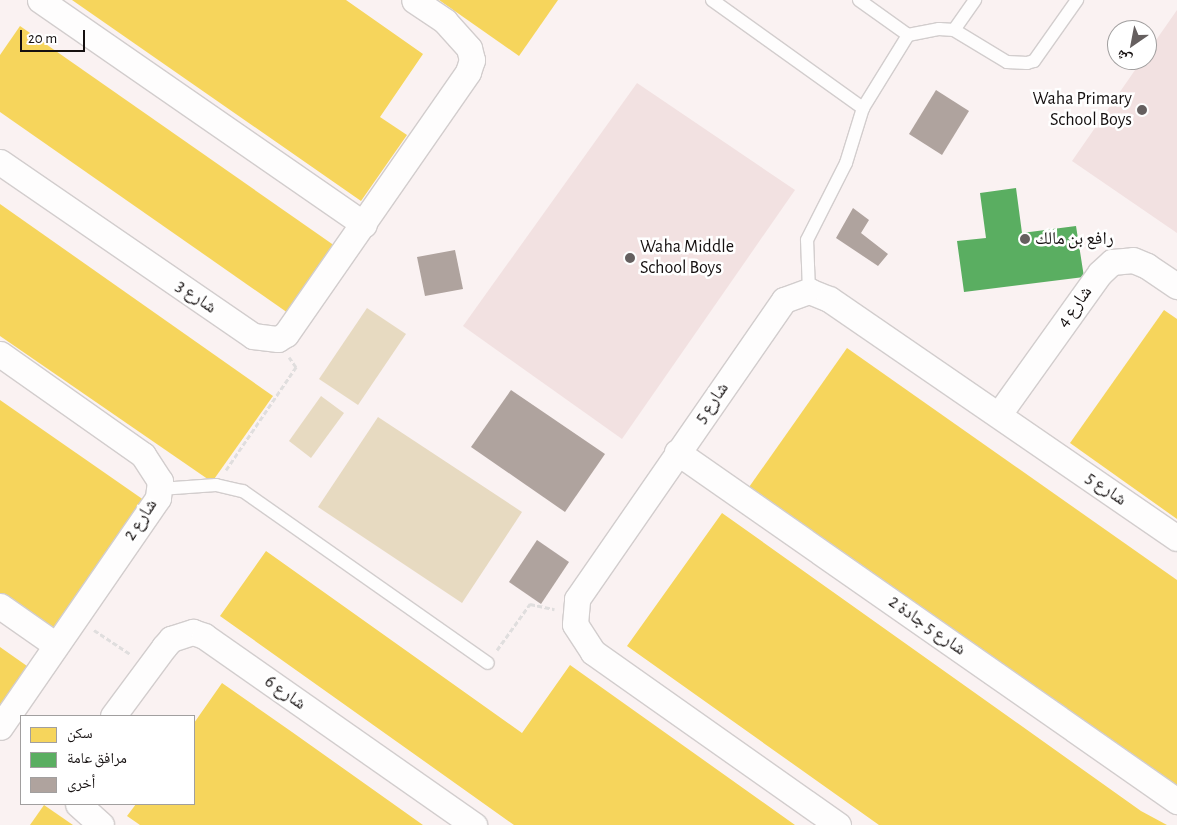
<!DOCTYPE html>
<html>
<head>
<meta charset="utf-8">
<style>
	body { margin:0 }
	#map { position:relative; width:1177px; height:825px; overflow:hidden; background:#faf2f2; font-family:"Alegreya Sans","Noto Naskh Arabic",sans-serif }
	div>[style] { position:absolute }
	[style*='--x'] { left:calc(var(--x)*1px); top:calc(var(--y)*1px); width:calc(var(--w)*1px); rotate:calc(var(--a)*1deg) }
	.built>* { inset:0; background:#f2e1e1 }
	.green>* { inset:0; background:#e7dac1 }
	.homes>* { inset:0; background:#f6d55c }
	.public>* { inset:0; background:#5aae61 }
	.building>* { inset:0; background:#afa39e }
	.path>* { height:3px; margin-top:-1.5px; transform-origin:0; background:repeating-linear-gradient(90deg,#e0dede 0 5px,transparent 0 7.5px) }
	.roads { filter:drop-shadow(1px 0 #d2cdcd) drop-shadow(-1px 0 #d2cdcd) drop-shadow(0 1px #d2cdcd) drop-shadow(0 -1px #d2cdcd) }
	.lane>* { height:12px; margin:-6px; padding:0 6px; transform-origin:6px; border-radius:6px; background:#fefdfd }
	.street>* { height:25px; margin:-12.5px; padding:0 12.5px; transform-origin:12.5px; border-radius:12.5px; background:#fefdfd }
	.dots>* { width:14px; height:14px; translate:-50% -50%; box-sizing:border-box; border:2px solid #fff; border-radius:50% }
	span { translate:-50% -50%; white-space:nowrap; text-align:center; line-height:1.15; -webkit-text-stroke:5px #fff; paint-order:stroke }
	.poi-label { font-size:18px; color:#151010 }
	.right { translate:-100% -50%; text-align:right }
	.left { translate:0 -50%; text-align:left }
	.street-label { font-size:18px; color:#151010 }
	.legend { position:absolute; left:20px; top:715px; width:175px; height:90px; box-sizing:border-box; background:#fff; border:1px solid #a19f9f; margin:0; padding:6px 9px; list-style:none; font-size:15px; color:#151010 }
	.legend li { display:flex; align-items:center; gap:10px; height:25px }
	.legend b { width:25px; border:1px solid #a19f9f }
	.north { position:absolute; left:1107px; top:20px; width:50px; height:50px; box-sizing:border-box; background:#fff; border:1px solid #a19f9f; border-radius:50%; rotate:213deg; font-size:14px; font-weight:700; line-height:20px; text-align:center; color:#151010 }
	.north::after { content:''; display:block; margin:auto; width:18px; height:22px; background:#655f5f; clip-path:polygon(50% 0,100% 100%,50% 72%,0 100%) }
	.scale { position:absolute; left:20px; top:30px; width:65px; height:22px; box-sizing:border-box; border:2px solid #151010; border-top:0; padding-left:6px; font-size:15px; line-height:18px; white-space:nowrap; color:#151010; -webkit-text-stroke:4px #fff; paint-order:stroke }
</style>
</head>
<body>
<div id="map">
	<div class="built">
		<i style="clip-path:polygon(1177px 10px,1177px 233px,1072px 161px,1142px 60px,1147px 60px,1147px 53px)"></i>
		<i style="clip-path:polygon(637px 83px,795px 190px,622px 439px,463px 326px)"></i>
	</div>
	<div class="green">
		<i style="clip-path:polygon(367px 308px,406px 334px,358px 405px,319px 379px)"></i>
		<i style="clip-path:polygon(321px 396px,344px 413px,311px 458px,289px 441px)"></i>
		<i style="clip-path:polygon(378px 417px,522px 512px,462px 603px,318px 507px)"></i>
	</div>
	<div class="homes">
		<i style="clip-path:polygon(72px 0,346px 0,423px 54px,380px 117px,407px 135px,361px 201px)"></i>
		<i style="clip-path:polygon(439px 0,558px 0,519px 56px)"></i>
		<i style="clip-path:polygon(20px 26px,335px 246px,288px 313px,0 112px,0 55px)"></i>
		<i style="clip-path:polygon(0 204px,273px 396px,212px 482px,0 336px)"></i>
		<i style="clip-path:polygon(1164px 310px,1177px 319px,1177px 519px,1070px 443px)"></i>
		<i style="clip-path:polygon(847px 348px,1177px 580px,1177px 791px,747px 490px)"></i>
		<i style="clip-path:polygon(0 400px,151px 505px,59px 634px,0 593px)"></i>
		<i style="clip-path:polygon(722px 513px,1141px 811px,1167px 825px,879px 825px,627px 646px)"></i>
		<i style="clip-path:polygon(266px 551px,522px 733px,570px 665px,795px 825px,514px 825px,220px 616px)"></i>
		<i style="clip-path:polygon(0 647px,27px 666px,0 705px)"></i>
		<i style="clip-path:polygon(222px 683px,292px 732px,423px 825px,140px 825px,127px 816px,136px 804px,194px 804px,194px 723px)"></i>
		<i style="clip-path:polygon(44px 805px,73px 825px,30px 825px)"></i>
	</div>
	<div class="public">
		<i style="clip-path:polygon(1016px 188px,1022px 233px,1076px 226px,1084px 277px,964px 292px,957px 241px,986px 238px,980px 193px)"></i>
	</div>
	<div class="building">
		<i style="clip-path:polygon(936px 90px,969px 111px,942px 155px,909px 134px)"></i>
		<i style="clip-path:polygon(853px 208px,869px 220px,861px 233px,888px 254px,878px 266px,836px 238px)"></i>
		<i style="clip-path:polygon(455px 250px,463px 289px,425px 296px,417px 257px)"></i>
		<i style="clip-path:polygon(511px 390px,605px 454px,565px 512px,471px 447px)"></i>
		<i style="clip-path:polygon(537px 540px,569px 562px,541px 604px,509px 582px)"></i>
	</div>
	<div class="path">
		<i style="--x:226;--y:470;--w:125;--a:-55.8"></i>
		<i style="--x:296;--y:367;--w:12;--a:-125"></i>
		<i style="--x:94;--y:630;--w:43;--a:33.7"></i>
		<i style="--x:497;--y:650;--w:57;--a:-54.3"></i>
		<i style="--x:530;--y:604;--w:25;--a:12"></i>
	</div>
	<div class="roads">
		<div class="lane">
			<i style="--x:712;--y:0;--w:186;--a:35.6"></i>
			<i style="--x:859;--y:0;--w:60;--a:35.5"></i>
			<i style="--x:954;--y:30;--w:37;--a:-55"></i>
			<i style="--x:809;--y:291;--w:51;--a:-92.2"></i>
			<i style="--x:807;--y:240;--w:86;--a:-63.1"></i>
			<i style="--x:846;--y:163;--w:58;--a:-72.8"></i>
			<i style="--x:863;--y:108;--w:86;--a:-58.3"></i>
			<i style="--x:908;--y:35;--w:32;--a:-11"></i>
			<i style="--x:939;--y:29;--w:15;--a:4"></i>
			<i style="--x:954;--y:30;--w:62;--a:31.1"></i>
			<i style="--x:1007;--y:62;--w:20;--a:3"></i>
			<i style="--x:1027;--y:63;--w:7;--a:-16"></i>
			<i style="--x:1034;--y:61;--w:75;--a:-54.8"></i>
			<i style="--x:160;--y:489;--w:56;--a:-4.1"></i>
			<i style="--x:216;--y:485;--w:28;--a:13"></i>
			<i style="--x:243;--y:491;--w:299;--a:35.1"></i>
		</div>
		<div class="street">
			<i style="--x:40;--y:0;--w:394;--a:34.7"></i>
			<i style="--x:0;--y:162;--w:307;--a:34.5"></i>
			<i style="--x:253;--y:336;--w:25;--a:7"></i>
			<i style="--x:278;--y:339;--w:9;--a:-32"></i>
			<i style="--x:286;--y:334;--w:319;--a:-55.2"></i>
			<i style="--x:468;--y:72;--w:13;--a:-72"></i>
			<i style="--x:472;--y:60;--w:12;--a:-104"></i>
			<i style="--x:469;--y:48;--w:36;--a:-132"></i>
			<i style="--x:445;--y:21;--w:37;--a:-146"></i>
			<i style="--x:0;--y:354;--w:175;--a:35.2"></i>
			<i style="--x:143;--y:455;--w:31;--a:57"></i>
			<i style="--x:160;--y:481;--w:17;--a:97"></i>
			<i style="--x:158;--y:498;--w:278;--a:124.6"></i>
			<i style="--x:999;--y:414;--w:173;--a:-54.4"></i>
			<i style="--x:1100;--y:273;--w:16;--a:-43"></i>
			<i style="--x:1112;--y:262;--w:21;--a:-5"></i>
			<i style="--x:1133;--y:260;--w:15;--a:23"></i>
			<i style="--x:1147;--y:266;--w:36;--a:34"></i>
			<i style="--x:677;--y:452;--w:610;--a:34.92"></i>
			<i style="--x:0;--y:606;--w:68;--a:34.9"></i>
			<i style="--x:113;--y:716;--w:86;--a:-53.5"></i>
			<i style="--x:164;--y:647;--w:11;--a:-49"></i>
			<i style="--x:171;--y:639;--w:23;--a:-18"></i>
			<i style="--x:193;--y:632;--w:12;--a:20"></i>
			<i style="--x:204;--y:636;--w:330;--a:35"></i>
			<i style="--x:78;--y:804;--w:31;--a:42"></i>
			<i style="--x:838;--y:825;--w:300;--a:-144.8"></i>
			<i style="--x:593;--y:652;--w:33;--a:-123"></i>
			<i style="--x:575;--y:624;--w:25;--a:-85"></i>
			<i style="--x:577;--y:599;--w:364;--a:-55.3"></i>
			<i style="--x:784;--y:300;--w:27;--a:-20"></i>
			<i style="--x:809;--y:291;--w:22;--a:22"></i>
			<i style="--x:829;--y:299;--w:422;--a:34.5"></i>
		</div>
	</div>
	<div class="dots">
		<i style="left:1142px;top:110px;background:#655f5f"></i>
		<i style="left:1025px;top:239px;background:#655f5f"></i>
		<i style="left:630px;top:258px;background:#655f5f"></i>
	</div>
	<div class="poi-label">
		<span class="right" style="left:1132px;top:110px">Waha Primary<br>School Boys</span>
		<span class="left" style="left:1035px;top:239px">رافع بن مالك</span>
		<span class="left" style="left:640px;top:258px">Waha Middle<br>School Boys</span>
	</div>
	<div class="street-label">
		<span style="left:196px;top:297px;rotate:35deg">شارع 3</span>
		<span style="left:1075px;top:307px;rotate:-54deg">شارع 4</span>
		<span style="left:712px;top:403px;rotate:-55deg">شارع 5</span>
		<span style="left:1106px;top:489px;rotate:35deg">شارع 5</span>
		<span style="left:141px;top:520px;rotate:-57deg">شارع 2</span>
		<span style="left:927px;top:626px;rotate:35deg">شارع 5 جادة 2</span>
		<span style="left:285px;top:693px;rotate:35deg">شارع 6</span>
	</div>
	<ul class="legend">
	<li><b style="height:14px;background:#f6d55c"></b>سكن</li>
	<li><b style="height:14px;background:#5aae61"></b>مرافق عامة</li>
	<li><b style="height:14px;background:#afa39e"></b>أخرى</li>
	</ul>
	<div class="north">ش</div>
	<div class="scale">20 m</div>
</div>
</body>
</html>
